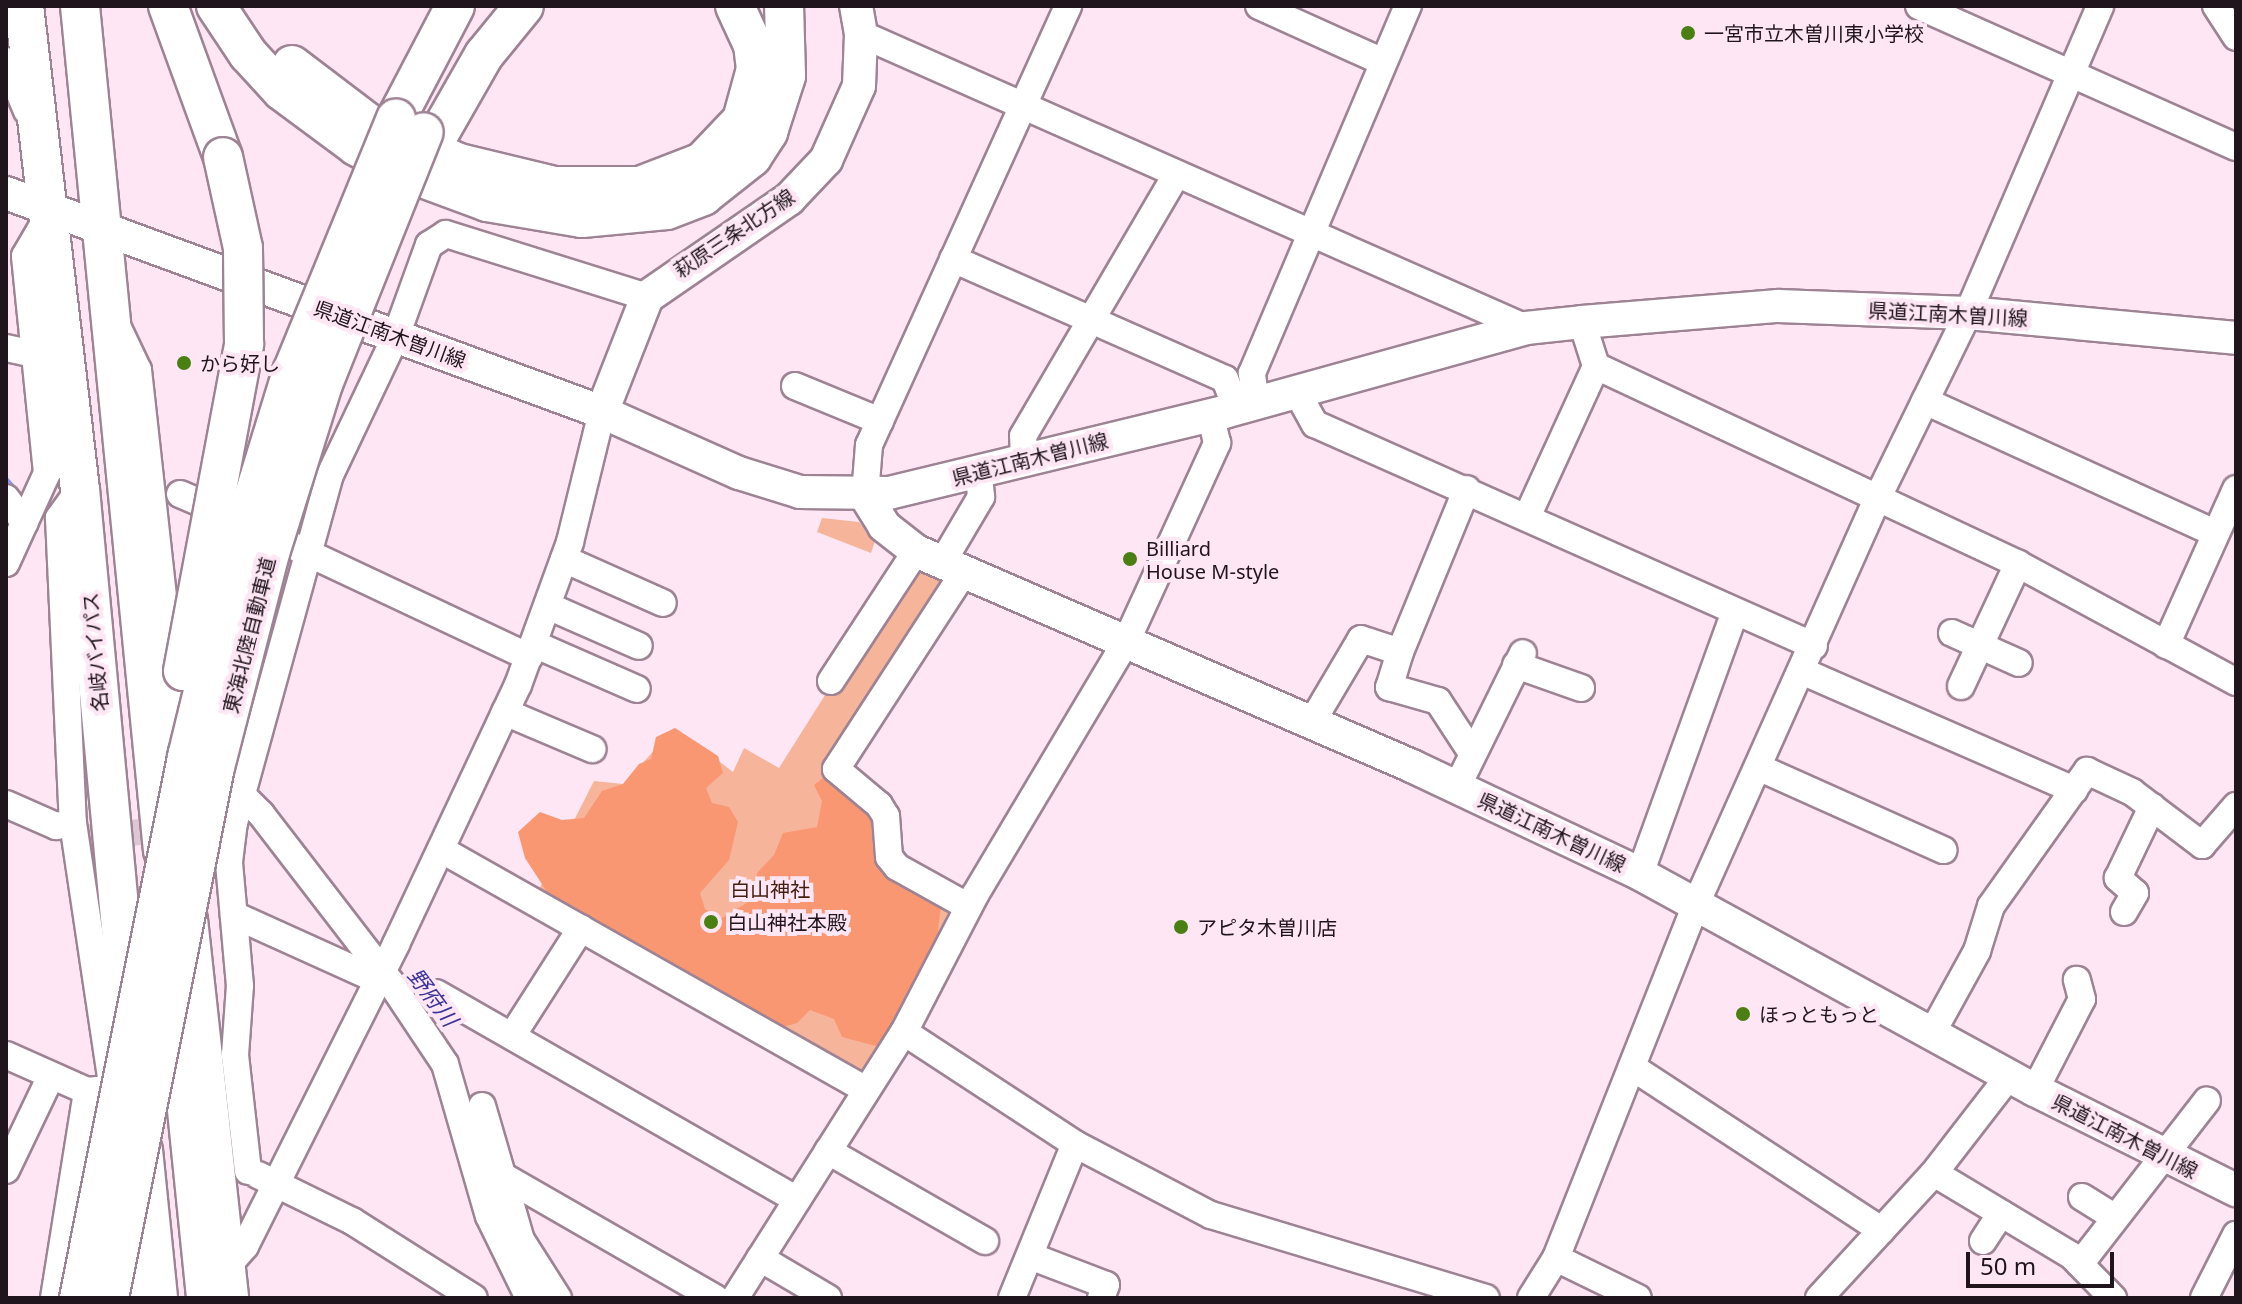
<!DOCTYPE html>
<html>
<head>
<meta charset="utf-8">
<style>
	body { margin:0 }
	#map { position:relative; width:2242px; height:1304px; overflow:hidden; background:#fee6f5; font-family:"Noto Sans","Noto Sans JP",sans-serif }
	div>[style] { position:absolute }
	[style*='--x'] { left:calc(var(--x)*1px); top:calc(var(--y)*1px); width:calc(var(--w)*1px); rotate:calc(var(--a)*1deg) }
	.green>* { inset:0; background:#f6b49b }
	.forest>* { inset:0; background:#f99772 }
	.stream>* { height:6px; margin:-3px; padding:0 3px; transform-origin:3px; border-radius:3px; background:#8e95ed }
	.minor-tunnel>* { height:26px; margin-top:-13px; transform-origin:0; background:repeating-linear-gradient(90deg,#ddc7d4 0 26px,transparent 0 39px) }
	.roads { filter:drop-shadow(2px 0 #9e8394) drop-shadow(-2px 0 #9e8394) drop-shadow(0 2px #9e8394) drop-shadow(0 -2px #9e8394) }
	.minor>* { height:26px; margin:-13px; padding:0 13px; transform-origin:13px; border-radius:13px; background:#fff }
	.major>* { height:32px; margin:-16px; padding:0 16px; transform-origin:16px; border-radius:16px; background:#fff }
	.highway>* { height:38px; margin:-19px; padding:0 19px; transform-origin:19px; border-radius:19px; background:#fff }
	.bridges { filter:drop-shadow(2px 0 #9e8394) drop-shadow(-2px 0 #9e8394) drop-shadow(0 2px #9e8394) drop-shadow(0 -2px #9e8394) }
	.highway-bridge>* { height:38px; margin:-19px; padding:0 19px; transform-origin:19px; border-radius:19px; background:#fff }
	.dots>* { width:22px; height:22px; translate:-50% -50%; box-sizing:border-box; border:4px solid #fee6f5; border-radius:50% }
	span { translate:-50% -50%; white-space:nowrap; text-align:center; line-height:1.15; -webkit-text-stroke:8px #fee6f5; paint-order:stroke }
	.poi-label { font-size:20px; color:#20151c }
	.left { translate:0 -50%; text-align:left }
	.street-label { font-size:20px; color:#20151c }
	.park-label { font-size:20px; color:#431d0e }
	.water-label { font-size:22px; color:#3a3499; font-style:italic }
	.frame { position:absolute; inset:0; border:8px solid #20151c; pointer-events:none }
	.scale { position:absolute; left:1966px; top:1252px; width:148px; height:36px; box-sizing:border-box; border:4px solid #20151c; border-top:0; padding-left:10px; font-size:24px; line-height:28px; white-space:nowrap; color:#20151c; -webkit-text-stroke:6px #fee6f5; paint-order:stroke }
</style>
</head>
<body>
<div id="map">
	<div class="green">
		<i style="clip-path:polygon(822px 518px,859px 522px,875px 541px,871px 553px,817px 532px)"></i>
		<i style="clip-path:polygon(916px 551px,955px 568px,823px 778px,878px 814px,889px 857px,964px 916px,872px 1081px,533px 901px,594px 781px,623px 784px,675px 728px,733px 772px,744px 748px,779px 768px)"></i>
	</div>
	<div class="forest">
		<i style="clip-path:polygon(675px 728px,718px 756px,723px 773px,706px 788px,712px 803px,729px 807px,738px 822px,729px 860px,700px 893px,705px 909px,722px 918px,753px 899px,757px 873px,774px 855px,783px 833px,817px 827px,822px 801px,814px 785px,823px 778px,846px 782px,878px 814px,884px 838px,942px 898px,937px 939px,926px 957px,921px 986px,899px 1009px,892px 1033px,876px 1046px,842px 1037px,834px 1019px,810px 1010px,797px 1023px,775px 1029px,551px 898px,525px 858px,518px 832px,540px 812px,562px 820px,584px 818px,602px 791px,623px 784px,639px 764px,651px 759px,656px 737px)"></i>
	</div>
	<div class="stream">
		<i style="--x:6;--y:480;--w:13;--a:48"></i>
	</div>
	<div class="minor-tunnel">
		<i style="--x:84;--y:838;--w:95;--a:-6.1"></i>
	</div>
	<div class="roads">
		<div class="minor">
			<i style="--x:1259;--y:6;--w:136;--a:24.3"></i>
			<i style="--x:1919;--y:6;--w:347;--a:24"></i>
			<i style="--x:2216;--y:6;--w:37;--a:57"></i>
			<i style="--x:861;--y:34;--w:727;--a:23.85"></i>
			<i style="--x:6;--y:61;--w:54;--a:67.2"></i>
			<i style="--x:953;--y:259;--w:297;--a:23.8"></i>
			<i style="--x:1225;--y:379;--w:31;--a:69"></i>
			<i style="--x:119;--y:330;--w:44;--a:64.6"></i>
			<i style="--x:138;--y:370;--w:385;--a:83.7"></i>
			<i style="--x:6;--y:348;--w:30;--a:12"></i>
			<i style="--x:1596;--y:366;--w:466;--a:25.1"></i>
			<i style="--x:2018;--y:564;--w:248;--a:28.4"></i>
			<i style="--x:795;--y:386;--w:92;--a:22.4"></i>
			<i style="--x:1297;--y:392;--w:37;--a:61"></i>
			<i style="--x:1315;--y:424;--w:546;--a:23.98"></i>
			<i style="--x:1925;--y:401;--w:319;--a:24.5"></i>
			<i style="--x:1256;--y:403;--w:30;--a:-98"></i>
			<i style="--x:1252;--y:373;--w:399;--a:-67"></i>
			<i style="--x:1024;--y:460;--w:24;--a:-92"></i>
			<i style="--x:1023;--y:436;--w:303;--a:-59.6"></i>
			<i style="--x:80;--y:489;--w:36;--a:126"></i>
			<i style="--x:59;--y:518;--w:305;--a:87.4"></i>
			<i style="--x:73;--y:823;--w:271;--a:81.5"></i>
			<i style="--x:180;--y:494;--w:53;--a:23.2"></i>
			<i style="--x:865;--y:495;--w:50;--a:-85.4"></i>
			<i style="--x:869;--y:445;--w:482;--a:-65.6"></i>
			<i style="--x:6;--y:498;--w:31;--a:53"></i>
			<i style="--x:1527;--y:517;--w:166;--a:-65.4"></i>
			<i style="--x:1596;--y:366;--w:46;--a:-107.7"></i>
			<i style="--x:293;--y:546;--w:261;--a:25.2"></i>
			<i style="--x:564;--y:559;--w:108;--a:24"></i>
			<i style="--x:6;--y:563;--w:99;--a:-65.5"></i>
			<i style="--x:47;--y:473;--w:218;--a:-95.8"></i>
			<i style="--x:25;--y:256;--w:48;--a:-59.7"></i>
			<i style="--x:942;--y:563;--w:77;--a:-59.4"></i>
			<i style="--x:981;--y:497;--w:25;--a:-95"></i>
			<i style="--x:964;--y:572;--w:235;--a:123"></i>
			<i style="--x:836;--y:769;--w:56;--a:39.9"></i>
			<i style="--x:879;--y:805;--w:13;--a:58"></i>
			<i style="--x:886;--y:816;--w:41;--a:85.8"></i>
			<i style="--x:889;--y:857;--w:13;--a:51"></i>
			<i style="--x:897;--y:867;--w:82;--a:29.1"></i>
			<i style="--x:548;--y:606;--w:99;--a:23.7"></i>
			<i style="--x:1952;--y:633;--w:73;--a:24.1"></i>
			<i style="--x:534;--y:644;--w:112;--a:23.6"></i>
			<i style="--x:2166;--y:645;--w:171;--a:-65.8"></i>
			<i style="--x:1400;--y:652;--w:37;--a:107"></i>
			<i style="--x:1389;--y:687;--w:51;--a:15.9"></i>
			<i style="--x:1438;--y:701;--w:62;--a:56.8"></i>
			<i style="--x:1516;--y:665;--w:69;--a:19.5"></i>
			<i style="--x:1804;--y:672;--w:295;--a:23.6"></i>
			<i style="--x:831;--y:681;--w:155;--a:-56.8"></i>
			<i style="--x:1961;--y:686;--w:135;--a:-65"></i>
			<i style="--x:505;--y:712;--w:95;--a:23"></i>
			<i style="--x:1312;--y:722;--w:96;--a:-59.4"></i>
			<i style="--x:1361;--y:639;--w:41;--a:18.4"></i>
			<i style="--x:1400;--y:652;--w:176;--a:-67.7"></i>
			<i style="--x:1760;--y:768;--w:201;--a:24.1"></i>
			<i style="--x:233;--y:786;--w:40;--a:45"></i>
			<i style="--x:261;--y:814;--w:213;--a:52.4"></i>
			<i style="--x:391;--y:983;--w:97;--a:56.3"></i>
			<i style="--x:445;--y:1064;--w:158;--a:73.9"></i>
			<i style="--x:489;--y:1216;--w:91;--a:64"></i>
			<i style="--x:1457;--y:787;--w:149;--a:-63.8"></i>
			<i style="--x:6;--y:804;--w:55;--a:23.7"></i>
			<i style="--x:56;--y:826;--w:17;--a:-10"></i>
			<i style="--x:442;--y:850;--w:487;--a:29.5"></i>
			<i style="--x:1640;--y:874;--w:279;--a:-70.1"></i>
			<i style="--x:2124;--y:912;--w:22;--a:-60"></i>
			<i style="--x:2135;--y:893;--w:23;--a:-139"></i>
			<i style="--x:2118;--y:878;--w:79;--a:-64.4"></i>
			<i style="--x:234;--y:915;--w:156;--a:24.3"></i>
			<i style="--x:194;--y:919;--w:381;--a:83.8"></i>
			<i style="--x:436;--y:993;--w:416;--a:29.8"></i>
			<i style="--x:904;--y:1032;--w:204;--a:33.2"></i>
			<i style="--x:1075;--y:1144;--w:153;--a:27.6"></i>
			<i style="--x:1211;--y:1215;--w:287;--a:16.8"></i>
			<i style="--x:1932;--y:1033;--w:94;--a:-61.2"></i>
			<i style="--x:1977;--y:951;--w:47;--a:-72.7"></i>
			<i style="--x:1991;--y:906;--w:166;--a:-54.6"></i>
			<i style="--x:2087;--y:771;--w:50;--a:25"></i>
			<i style="--x:2132;--y:792;--w:88;--a:37.1"></i>
			<i style="--x:2202;--y:845;--w:52;--a:-48.9"></i>
			<i style="--x:512;--y:1036;--w:128;--a:-57.4"></i>
			<i style="--x:6;--y:1055;--w:89;--a:24"></i>
			<i style="--x:87;--y:1091;--w:18;--a:-6"></i>
			<i style="--x:1632;--y:1067;--w:298;--a:33.2"></i>
			<i style="--x:2035;--y:1090;--w:102;--a:-62.7"></i>
			<i style="--x:2082;--y:999;--w:20;--a:-105"></i>
			<i style="--x:482;--y:1106;--w:140;--a:73.8"></i>
			<i style="--x:521;--y:1240;--w:69;--a:57.5"></i>
			<i style="--x:828;--y:1151;--w:181;--a:29.8"></i>
			<i style="--x:6;--y:1170;--w:104;--a:-64.4"></i>
			<i style="--x:248;--y:1171;--w:117;--a:-96.4"></i>
			<i style="--x:235;--y:1055;--w:69;--a:-85.9"></i>
			<i style="--x:240;--y:986;--w:124;--a:-95.1"></i>
			<i style="--x:229;--y:862;--w:39;--a:-83"></i>
			<i style="--x:234;--y:823;--w:359;--a:-74.6"></i>
			<i style="--x:329;--y:477;--w:156;--a:-64.6"></i>
			<i style="--x:396;--y:336;--w:97;--a:-70.1"></i>
			<i style="--x:429;--y:245;--w:20;--a:-33"></i>
			<i style="--x:446;--y:234;--w:211;--a:17.4"></i>
			<i style="--x:1934;--y:1173;--w:161;--a:31"></i>
			<i style="--x:2072;--y:1256;--w:59;--a:45.7"></i>
			<i style="--x:258;--y:1175;--w:105;--a:26.1"></i>
			<i style="--x:352;--y:1221;--w:144;--a:32.3"></i>
			<i style="--x:501;--y:1175;--w:247;--a:29.9"></i>
			<i style="--x:2082;--y:1197;--w:36;--a:32"></i>
			<i style="--x:1983;--y:1241;--w:33;--a:-57"></i>
			<i style="--x:127;--y:1254;--w:44;--a:84.8"></i>
			<i style="--x:1030;--y:1256;--w:81;--a:20.9"></i>
			<i style="--x:1106;--y:1285;--w:14;--a:111"></i>
			<i style="--x:760;--y:1258;--w:79;--a:30.5"></i>
			<i style="--x:1556;--y:1258;--w:91;--a:26"></i>
			<i style="--x:232;--y:1261;--w:20;--a:-49"></i>
			<i style="--x:245;--y:1246;--w:338;--a:-63.4"></i>
			<i style="--x:396;--y:944;--w:286;--a:-64.8"></i>
			<i style="--x:518;--y:685;--w:152;--a:-70"></i>
			<i style="--x:570;--y:542;--w:134;--a:-76.2"></i>
			<i style="--x:2080;--y:1264;--w:207;--a:-52.2"></i>
			<i style="--x:54;--y:1298;--w:210;--a:-80.9"></i>
			<i style="--x:735;--y:1298;--w:315;--a:-57.6"></i>
			<i style="--x:904;--y:1032;--w:154;--a:-62.6"></i>
			<i style="--x:975;--y:895;--w:297;--a:-59.2"></i>
			<i style="--x:1127;--y:640;--w:217;--a:-65.4"></i>
			<i style="--x:1217;--y:443;--w:28;--a:-103"></i>
			<i style="--x:1012;--y:1298;--w:166;--a:-67.8"></i>
			<i style="--x:1531;--y:1298;--w:47;--a:-58"></i>
			<i style="--x:1556;--y:1258;--w:381;--a:-68.4"></i>
			<i style="--x:1696;--y:904;--w:444;--a:-65.9"></i>
			<i style="--x:1877;--y:499;--w:207;--a:-63.9"></i>
			<i style="--x:1968;--y:313;--w:334;--a:-66.7"></i>
			<i style="--x:1819;--y:1298;--w:170;--a:-47.4"></i>
			<i style="--x:1934;--y:1173;--w:123;--a:-52.3"></i>
			<i style="--x:2204;--y:1298;--w:71;--a:-63.1"></i>
		</div>
		<div class="major">
			<i style="--x:6;--y:193;--w:635;--a:20.18"></i>
			<i style="--x:602;--y:412;--w:150;--a:24"></i>
			<i style="--x:739;--y:473;--w:64;--a:17.3"></i>
			<i style="--x:800;--y:492;--w:89;--a:0.6"></i>
			<i style="--x:889;--y:493;--w:345;--a:-13.6"></i>
			<i style="--x:1224;--y:412;--w:313;--a:-15.5"></i>
			<i style="--x:1526;--y:328;--w:56;--a:-6.1"></i>
			<i style="--x:1582;--y:322;--w:197;--a:-4.7"></i>
			<i style="--x:1778;--y:306;--w:190;--a:2.1"></i>
			<i style="--x:1968;--y:313;--w:269;--a:5.3"></i>
			<i style="--x:602;--y:412;--w:123;--a:-68.6"></i>
			<i style="--x:647;--y:297;--w:173;--a:-34.6"></i>
			<i style="--x:789;--y:199;--w:54;--a:-46.5"></i>
			<i style="--x:826;--y:160;--w:81;--a:-66"></i>
			<i style="--x:859;--y:86;--w:52;--a:-87.8"></i>
			<i style="--x:861;--y:34;--w:28;--a:-100"></i>
			<i style="--x:865;--y:495;--w:36;--a:58"></i>
			<i style="--x:884;--y:526;--w:41;--a:38"></i>
			<i style="--x:916;--y:551;--w:541;--a:23.44"></i>
			<i style="--x:1412;--y:766;--w:252;--a:25.3"></i>
			<i style="--x:1640;--y:874;--w:450;--a:28.7"></i>
			<i style="--x:2035;--y:1090;--w:225;--a:26.5"></i>
		</div>
		<div class="highway">
			<i style="--x:24;--y:6;--w:486;--a:83.4"></i>
			<i style="--x:80;--y:489;--w:538;--a:84.67"></i>
			<i style="--x:80;--y:6;--w:849;--a:84.39"></i>
			<i style="--x:168;--y:6;--w:161;--a:70"></i>
			<i style="--x:216;--y:6;--w:58;--a:56.3"></i>
			<i style="--x:248;--y:54;--w:50;--a:47.4"></i>
			<i style="--x:282;--y:91;--w:92;--a:36.6"></i>
			<i style="--x:356;--y:146;--w:48;--a:28.7"></i>
			<i style="--x:398;--y:169;--w:95;--a:20.3"></i>
			<i style="--x:487;--y:202;--w:96;--a:9.6"></i>
			<i style="--x:582;--y:218;--w:85;--a:-5.4"></i>
			<i style="--x:667;--y:210;--w:39;--a:-21"></i>
			<i style="--x:703;--y:196;--w:63;--a:-38.5"></i>
			<i style="--x:752;--y:157;--w:30;--a:-57"></i>
			<i style="--x:768;--y:132;--w:59;--a:-72.2"></i>
			<i style="--x:786;--y:76;--w:70;--a:-91.6"></i>
			<i style="--x:292;--y:65;--w:96;--a:37.3"></i>
			<i style="--x:368;--y:123;--w:99;--a:23.7"></i>
			<i style="--x:459;--y:163;--w:99;--a:13.5"></i>
			<i style="--x:555;--y:186;--w:85;--a:0"></i>
			<i style="--x:640;--y:186;--w:66;--a:-21.2"></i>
			<i style="--x:702;--y:162;--w:58;--a:-46.4"></i>
			<i style="--x:742;--y:120;--w:53;--a:-74.6"></i>
			<i style="--x:756;--y:69;--w:24;--a:-97"></i>
			<i style="--x:753;--y:45;--w:43;--a:-114.8"></i>
			<i style="--x:396;--y:119;--w:127;--a:-62.4"></i>
			<i style="--x:436;--y:139;--w:97;--a:-60.3"></i>
			<i style="--x:484;--y:55;--w:63;--a:-50.8"></i>
			<i style="--x:175;--y:992;--w:308;--a:84.2"></i>
			<i style="--x:143;--y:1150;--w:149;--a:84.2"></i>
		</div>
	</div>
	<div class="bridges">
		<div class="highway-bridge">
			<i style="--x:183;--y:671;--w:333;--a:-79.4"></i>
			<i style="--x:244;--y:344;--w:96;--a:-90.6"></i>
			<i style="--x:243;--y:248;--w:93;--a:-102.4"></i>
			<i style="--x:79;--y:1298;--w:552;--a:-78.71"></i>
			<i style="--x:187;--y:757;--w:219;--a:-76.3"></i>
			<i style="--x:239;--y:544;--w:180;--a:-72.9"></i>
			<i style="--x:292;--y:372;--w:274;--a:-67.7"></i>
			<i style="--x:109;--y:1298;--w:541;--a:-78.71"></i>
			<i style="--x:215;--y:767;--w:221;--a:-75.6"></i>
			<i style="--x:270;--y:553;--w:177;--a:-72.6"></i>
			<i style="--x:323;--y:384;--w:271;--a:-68.2"></i>
		</div>
	</div>
	<div class="dots">
		<i style="left:1688px;top:33px;background:#4b7f14"></i>
		<i style="left:184px;top:363px;background:#4b7f14"></i>
		<i style="left:1130px;top:559px;background:#4b7f14"></i>
		<i style="left:711px;top:922px;background:#4b7f14"></i>
		<i style="left:1181px;top:927px;background:#4b7f14"></i>
		<i style="left:1743px;top:1014px;background:#4b7f14"></i>
	</div>
	<div class="poi-label">
		<span class="left" style="left:1704px;top:33px">一宮市立木曽川東小学校</span>
		<span class="left" style="left:200px;top:363px">から好し</span>
		<span class="left" style="left:1146px;top:560px">Billiard<br>House M-style</span>
		<span class="left" style="left:727px;top:922px">白山神社本殿</span>
		<span class="left" style="left:1197px;top:927px">アピタ木曽川店</span>
		<span class="left" style="left:1759px;top:1014px">ほっともっと</span>
	</div>
	<div class="street-label">
		<span style="left:734px;top:233px;rotate:-34deg">萩原三条北方線</span>
		<span style="left:1948px;top:314px;rotate:3deg">県道江南木曽川線</span>
		<span style="left:390px;top:334px;rotate:20deg">県道江南木曽川線</span>
		<span style="left:1030px;top:459px;rotate:-14deg">県道江南木曽川線</span>
		<span style="left:249px;top:635px;rotate:-76deg">東海北陸自動車道</span>
		<span style="left:95px;top:652px;rotate:-95deg">名岐バイパス</span>
		<span style="left:1552px;top:832px;rotate:25deg">県道江南木曽川線</span>
		<span style="left:2125px;top:1136px;rotate:27deg">県道江南木曽川線</span>
	</div>
	<div class="park-label">
		<span style="left:770px;top:889px">白山神社</span>
	</div>
	<div class="water-label">
		<span style="left:433px;top:997px;rotate:53deg">野府川</span>
	</div>
	<div class="frame"></div>
	<div class="scale">50 m</div>
</div>
</body>
</html>
